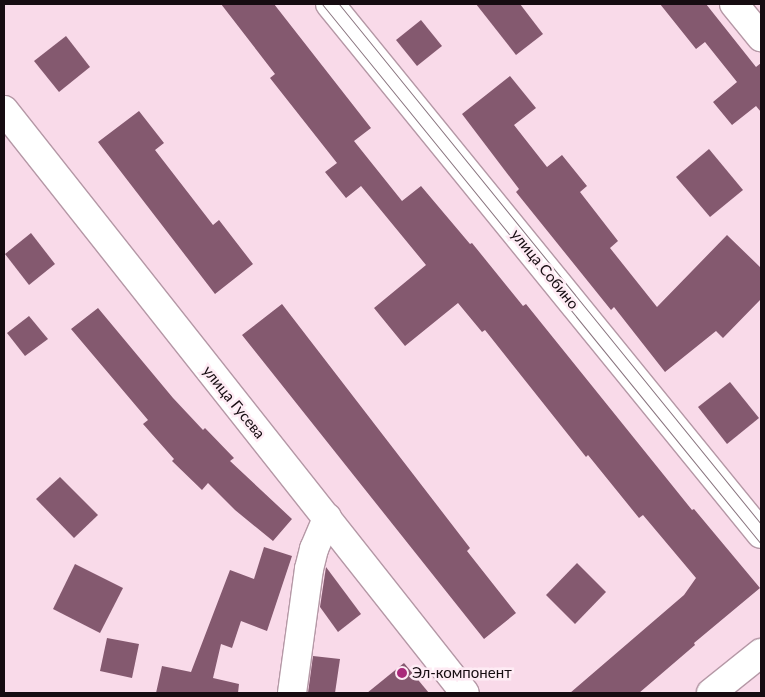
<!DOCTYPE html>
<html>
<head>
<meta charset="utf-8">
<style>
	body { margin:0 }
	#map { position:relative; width:765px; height:697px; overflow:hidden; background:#f9dae9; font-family:Lato,sans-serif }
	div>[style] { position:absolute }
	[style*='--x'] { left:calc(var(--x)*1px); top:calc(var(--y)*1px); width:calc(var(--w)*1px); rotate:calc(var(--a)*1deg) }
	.building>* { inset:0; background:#84596f }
	.roads { filter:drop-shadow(1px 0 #b598a6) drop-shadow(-1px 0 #b598a6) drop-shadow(0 1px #b598a6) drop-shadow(0 -1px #b598a6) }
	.minor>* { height:28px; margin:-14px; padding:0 14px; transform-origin:14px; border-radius:14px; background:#fff }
	.tertiary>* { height:28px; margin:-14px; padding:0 14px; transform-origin:14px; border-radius:14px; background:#fff }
	.tram>* { height:1px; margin:-0.5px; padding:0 0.5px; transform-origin:0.5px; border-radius:0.5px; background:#89747f }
	.dots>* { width:14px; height:14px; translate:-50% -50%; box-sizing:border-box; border:2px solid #feebf4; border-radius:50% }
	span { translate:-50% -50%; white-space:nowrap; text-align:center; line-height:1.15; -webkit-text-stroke:5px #feebf4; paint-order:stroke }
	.street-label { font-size:15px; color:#160c11 }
	.poi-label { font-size:15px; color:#160c11 }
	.left { translate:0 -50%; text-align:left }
	.frame { position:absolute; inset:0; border:5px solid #160c11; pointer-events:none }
</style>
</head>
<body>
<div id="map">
	<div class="building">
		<i style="clip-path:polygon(221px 4px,274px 4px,371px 128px,354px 141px,402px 201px,421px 186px,470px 244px,472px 243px,523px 306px,526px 304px,692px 510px,694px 509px,760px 588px,694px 643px,695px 645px,639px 693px,570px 693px,684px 595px,696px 578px,643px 515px,639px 518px,588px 455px,586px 457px,485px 330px,482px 332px,458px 303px,405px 346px,374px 308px,426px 265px,361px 186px,346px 198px,325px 172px,337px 163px,270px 78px,275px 74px)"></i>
		<i style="clip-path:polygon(476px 4px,520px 4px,543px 34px,516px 55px)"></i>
		<i style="clip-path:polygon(660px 4px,706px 4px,756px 67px,761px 63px,761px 112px,756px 106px,732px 125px,713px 102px,737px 82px,705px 42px,696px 49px)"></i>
		<i style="clip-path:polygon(421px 20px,442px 46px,417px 66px,396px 40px)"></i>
		<i style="clip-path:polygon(66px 36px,90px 67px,59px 92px,34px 61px)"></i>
		<i style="clip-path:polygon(510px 76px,536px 108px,514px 125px,547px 167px,562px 155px,587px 186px,580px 192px,618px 241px,610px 248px,657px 307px,727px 235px,761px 268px,761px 299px,723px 338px,716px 331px,665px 372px,614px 307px,611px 310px,516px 192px,519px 189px,462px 114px)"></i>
		<i style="clip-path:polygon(139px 111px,164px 143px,155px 150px,213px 225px,219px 220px,253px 264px,215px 294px,98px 142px)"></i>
		<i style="clip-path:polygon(709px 149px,743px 190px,710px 217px,676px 177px)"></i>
		<i style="clip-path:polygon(31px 233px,55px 264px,29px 285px,5px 254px)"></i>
		<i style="clip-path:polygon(282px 304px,470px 548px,467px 551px,516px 613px,484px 639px,242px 335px)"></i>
		<i style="clip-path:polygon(98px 308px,173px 398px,203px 430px,205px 428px,234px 458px,230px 461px,292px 519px,273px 541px,235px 510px,208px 483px,202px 490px,172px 461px,174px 459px,143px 424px,148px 420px,71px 329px)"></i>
		<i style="clip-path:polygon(29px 316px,48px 339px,25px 356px,7px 333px)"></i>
		<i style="clip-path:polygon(730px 382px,759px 418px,727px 444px,698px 407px)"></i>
		<i style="clip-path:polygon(60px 477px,98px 515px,74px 538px,36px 499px)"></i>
		<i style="clip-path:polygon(264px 547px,292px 556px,267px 631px,241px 621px,232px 648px,221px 644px,213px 678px,239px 684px,238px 693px,156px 693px,162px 666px,191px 672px,230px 570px,254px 579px)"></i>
		<i style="clip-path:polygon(577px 563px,606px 592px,575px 624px,546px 595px)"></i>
		<i style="clip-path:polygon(75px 564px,123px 588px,100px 633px,53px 609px)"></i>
		<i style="clip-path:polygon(326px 567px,361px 614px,338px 632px,320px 607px)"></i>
		<i style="clip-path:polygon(107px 638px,139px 644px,132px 678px,100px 671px)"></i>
		<i style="clip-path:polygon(313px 656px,340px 659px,335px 693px,308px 693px)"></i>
		<i style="clip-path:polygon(404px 663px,429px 693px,367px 693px)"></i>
	</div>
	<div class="roads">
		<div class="minor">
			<i style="--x:330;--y:4;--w:683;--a:50.88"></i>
			<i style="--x:734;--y:4;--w:43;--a:50.7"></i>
			<i style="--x:292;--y:693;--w:125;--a:-82.2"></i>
			<i style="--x:309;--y:569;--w:21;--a:-76"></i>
			<i style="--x:314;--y:549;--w:34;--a:-67"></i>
		</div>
		<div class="tertiary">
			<i style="--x:4;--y:110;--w:743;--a:51.67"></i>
			<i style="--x:711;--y:693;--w:64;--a:-38.7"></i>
		</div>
	</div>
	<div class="tram">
		<i style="--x:322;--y:4;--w:696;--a:50.89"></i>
		<i style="--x:339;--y:4;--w:670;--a:50.94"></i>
	</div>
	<div class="dots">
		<i style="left:402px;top:673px;background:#a92a7a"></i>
	</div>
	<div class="street-label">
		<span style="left:545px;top:269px;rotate:51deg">улица Собино</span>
		<span style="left:234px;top:402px;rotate:51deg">улица Гусева</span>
	</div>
	<div class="poi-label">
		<span class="left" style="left:412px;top:673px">Эл-компонент</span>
	</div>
	<div class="frame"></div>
</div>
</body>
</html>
